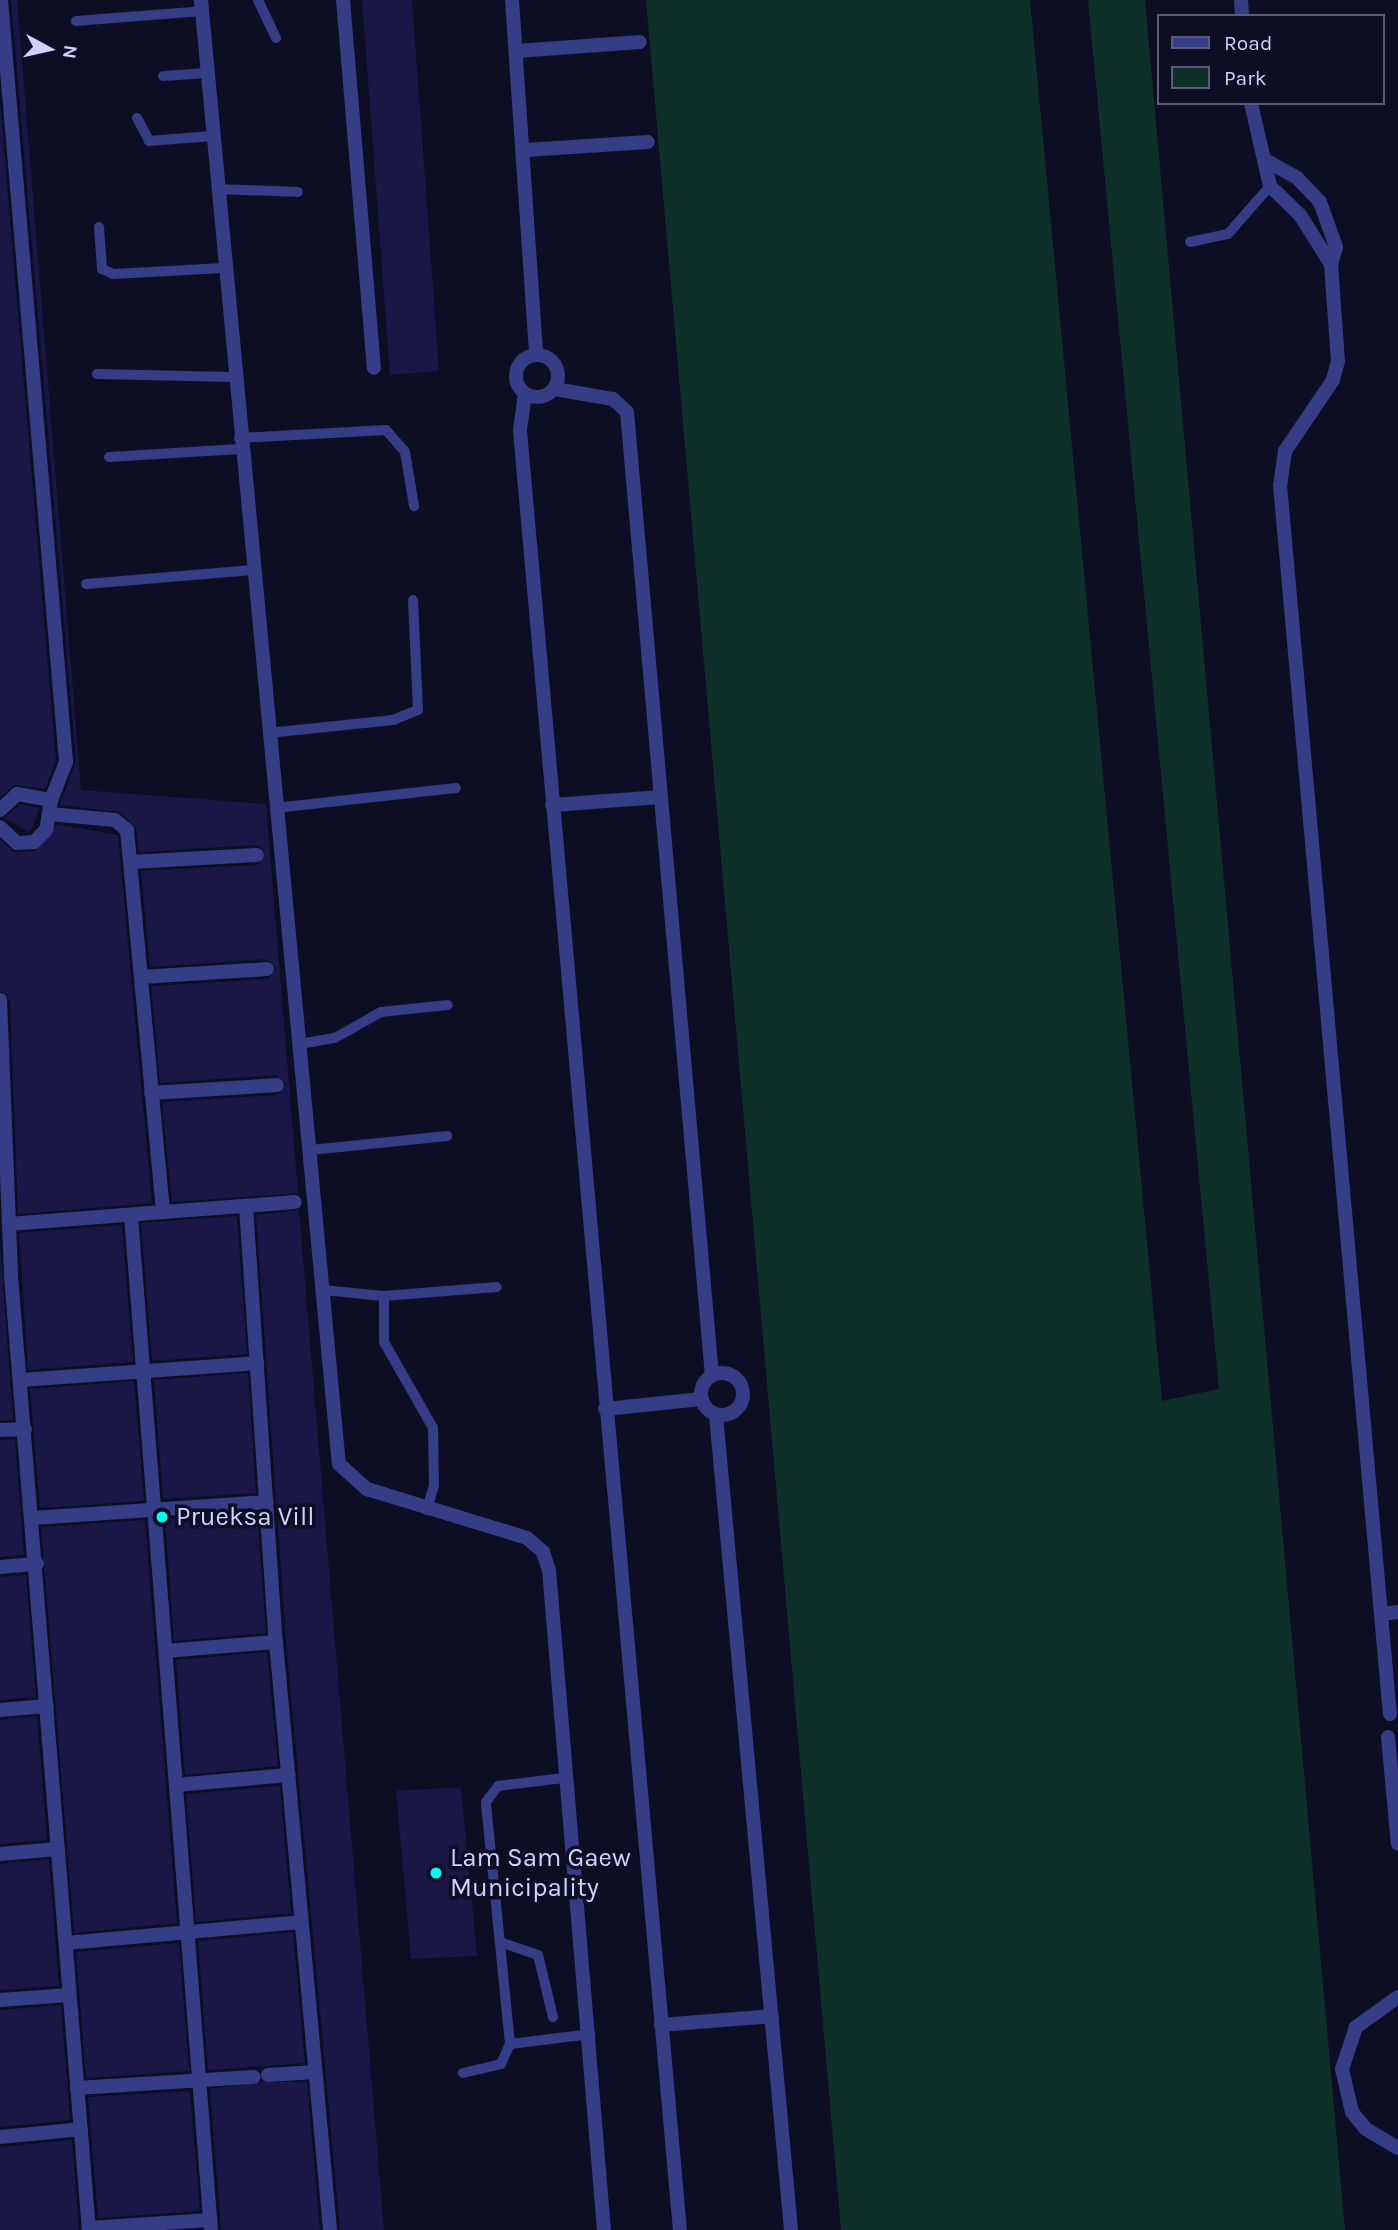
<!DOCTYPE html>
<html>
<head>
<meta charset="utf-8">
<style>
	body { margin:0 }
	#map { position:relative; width:1398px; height:2230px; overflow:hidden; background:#0d0d24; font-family:Karla,sans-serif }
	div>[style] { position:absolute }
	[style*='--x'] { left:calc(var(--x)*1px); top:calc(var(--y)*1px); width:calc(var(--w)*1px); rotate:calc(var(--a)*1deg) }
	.green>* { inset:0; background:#0f2f29 }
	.building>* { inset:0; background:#1a1746 }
	.service>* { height:10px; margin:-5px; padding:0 5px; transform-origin:5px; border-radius:5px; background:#343d86 }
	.minor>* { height:14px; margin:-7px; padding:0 7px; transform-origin:7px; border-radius:7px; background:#343d86 }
	.minor>.ring { margin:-7px; padding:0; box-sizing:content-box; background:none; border:14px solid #343d86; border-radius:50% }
	.dots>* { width:19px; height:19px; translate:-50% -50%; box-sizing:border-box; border:4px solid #0d0d24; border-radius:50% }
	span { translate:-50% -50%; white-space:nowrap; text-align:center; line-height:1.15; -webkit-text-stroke:7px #0d0d24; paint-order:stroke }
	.poi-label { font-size:26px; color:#d0d1ff }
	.left { translate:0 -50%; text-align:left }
	.legend { position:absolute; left:1157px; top:14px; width:228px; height:91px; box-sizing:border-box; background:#0d0d24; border:2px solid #5b5b7c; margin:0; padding:9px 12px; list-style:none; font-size:21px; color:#d0d1ff }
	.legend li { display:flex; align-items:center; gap:14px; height:35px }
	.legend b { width:35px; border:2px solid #5b5b7c }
	.north { position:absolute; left:14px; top:14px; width:70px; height:70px; -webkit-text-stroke:5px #0d0d24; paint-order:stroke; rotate:98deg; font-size:19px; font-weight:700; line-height:28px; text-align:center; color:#d0d1ff }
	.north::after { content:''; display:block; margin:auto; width:24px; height:32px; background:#d0d1ff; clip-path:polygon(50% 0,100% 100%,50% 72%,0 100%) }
</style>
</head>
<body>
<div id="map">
	<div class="green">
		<i style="clip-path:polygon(646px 0,1030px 0,1162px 1401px,1219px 1389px,1088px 0,1145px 0,1345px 2230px,841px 2230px)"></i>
	</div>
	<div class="building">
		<i style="clip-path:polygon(11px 0,17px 0,81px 790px,266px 804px,298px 1193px,172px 1202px,162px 1102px,278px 1095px,286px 1084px,276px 1075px,160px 1083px,151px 986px,268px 979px,276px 968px,266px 959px,150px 967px,141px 871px,258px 865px,265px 850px,256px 845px,139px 852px,136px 828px,120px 812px,60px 805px,76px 761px)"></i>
		<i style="clip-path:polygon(362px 0,412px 0,439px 371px,390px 375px)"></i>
		<i style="clip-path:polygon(0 102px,56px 761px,45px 789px,15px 785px,0 797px)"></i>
		<i style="clip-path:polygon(20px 804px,40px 808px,30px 833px,4px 818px)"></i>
		<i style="clip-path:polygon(57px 824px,118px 835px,152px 1203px,18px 1214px,10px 1000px,0 990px,0 840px,14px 852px,35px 851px)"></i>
		<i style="clip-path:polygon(299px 1210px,384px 2230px,340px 2230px,286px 1641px,256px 1215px)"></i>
		<i style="clip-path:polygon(237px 1216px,247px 1354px,152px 1361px,141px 1223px)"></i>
		<i style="clip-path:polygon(122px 1225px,133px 1362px,28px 1370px,19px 1233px)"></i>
		<i style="clip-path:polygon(0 1242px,13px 1420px,0 1420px)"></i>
		<i style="clip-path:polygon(248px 1373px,256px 1493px,163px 1499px,154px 1380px)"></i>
		<i style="clip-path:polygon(134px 1381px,144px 1501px,40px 1508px,30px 1389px)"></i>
		<i style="clip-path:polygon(15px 1439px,24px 1555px,0 1557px,0 1440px)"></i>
		<i style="clip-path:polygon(257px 1512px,266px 1633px,174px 1641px,165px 1519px)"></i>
		<i style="clip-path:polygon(145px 1520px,177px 1923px,74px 1933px,41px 1527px)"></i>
		<i style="clip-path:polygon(26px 1575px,36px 1697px,0 1700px,0 1577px)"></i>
		<i style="clip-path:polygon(267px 1652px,278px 1766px,185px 1775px,176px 1660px)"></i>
		<i style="clip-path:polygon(37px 1716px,47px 1840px,0 1844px,0 1720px)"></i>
		<i style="clip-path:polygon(280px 1786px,291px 1913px,196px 1922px,186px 1794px)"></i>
		<i style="clip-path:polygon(461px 1787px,477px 1956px,411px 1959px,396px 1791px)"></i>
		<i style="clip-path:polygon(49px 1859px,59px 1986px,0 1990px,0 1864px)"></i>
		<i style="clip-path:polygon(293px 1932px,305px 2063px,208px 2070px,198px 1941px)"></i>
		<i style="clip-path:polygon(179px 1943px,189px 2071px,86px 2078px,76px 1952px)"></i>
		<i style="clip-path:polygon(61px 2005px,70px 2120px,0 2127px,0 2010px)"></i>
		<i style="clip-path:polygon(262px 2082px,307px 2082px,320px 2230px,221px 2230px,210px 2089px)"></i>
		<i style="clip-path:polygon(190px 2091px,200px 2211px,98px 2218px,88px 2097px)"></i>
		<i style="clip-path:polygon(72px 2140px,79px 2230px,0 2230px,0 2147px)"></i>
	</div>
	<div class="service">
		<i style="--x:258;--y:0;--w:42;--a:64.7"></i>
		<i style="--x:76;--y:21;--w:126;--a:-4.5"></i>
		<i style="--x:163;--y:76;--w:44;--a:-3.9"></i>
		<i style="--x:137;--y:118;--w:26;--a:62"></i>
		<i style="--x:149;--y:141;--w:64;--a:-4.5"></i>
		<i style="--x:217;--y:189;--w:81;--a:2.1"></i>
		<i style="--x:99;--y:227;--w:42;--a:85.9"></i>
		<i style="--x:102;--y:269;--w:12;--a:24"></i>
		<i style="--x:113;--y:274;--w:111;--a:-3.1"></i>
		<i style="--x:1190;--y:242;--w:39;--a:-12"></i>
		<i style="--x:1228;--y:234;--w:64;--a:-48.8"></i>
		<i style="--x:97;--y:374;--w:136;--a:1.3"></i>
		<i style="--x:239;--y:438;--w:147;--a:-3.1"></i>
		<i style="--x:386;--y:430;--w:29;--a:49"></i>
		<i style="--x:405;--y:452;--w:55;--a:80.5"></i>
		<i style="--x:109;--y:457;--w:131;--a:-3.5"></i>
		<i style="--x:86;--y:584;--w:167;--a:-4.8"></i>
		<i style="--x:268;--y:733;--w:126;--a:-5.9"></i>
		<i style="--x:393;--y:720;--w:27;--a:-22"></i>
		<i style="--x:418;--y:710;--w:110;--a:-92.6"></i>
		<i style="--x:275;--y:808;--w:182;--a:-6.3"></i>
		<i style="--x:300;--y:1044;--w:36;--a:-10"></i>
		<i style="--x:335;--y:1038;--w:53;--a:-29.5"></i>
		<i style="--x:381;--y:1012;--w:67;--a:-6"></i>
		<i style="--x:311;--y:1150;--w:137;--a:-5.9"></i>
		<i style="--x:323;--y:1290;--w:61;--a:5.6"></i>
		<i style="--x:384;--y:1296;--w:46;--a:90"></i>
		<i style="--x:384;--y:1342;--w:99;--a:60.3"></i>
		<i style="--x:433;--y:1428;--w:57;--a:89"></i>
		<i style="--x:434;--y:1485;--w:26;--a:106"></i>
		<i style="--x:384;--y:1296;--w:113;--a:-4.6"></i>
		<i style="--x:500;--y:1942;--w:40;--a:18.9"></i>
		<i style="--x:538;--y:1955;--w:64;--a:76.4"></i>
		<i style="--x:510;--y:2044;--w:243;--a:-95.7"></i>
		<i style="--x:486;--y:1802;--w:20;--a:-53"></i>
		<i style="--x:498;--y:1786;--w:66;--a:-6.9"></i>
		<i style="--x:463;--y:2073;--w:39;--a:-13"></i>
		<i style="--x:501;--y:2064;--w:22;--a:-66"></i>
		<i style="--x:510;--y:2044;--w:81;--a:-7.1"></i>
	</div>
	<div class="minor">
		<i style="--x:1;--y:0;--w:765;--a:85.12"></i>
		<i style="--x:66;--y:762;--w:41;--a:111.5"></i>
		<i style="--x:201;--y:0;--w:1470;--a:84.62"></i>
		<i style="--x:339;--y:1464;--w:38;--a:42"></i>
		<i style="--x:367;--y:1489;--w:167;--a:17"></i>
		<i style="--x:527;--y:1538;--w:21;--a:41"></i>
		<i style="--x:543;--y:1552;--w:19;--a:72"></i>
		<i style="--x:549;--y:1570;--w:662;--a:85.24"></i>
		<i style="--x:343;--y:0;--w:369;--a:85.2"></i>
		<i style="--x:512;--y:0;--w:355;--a:86.1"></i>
		<i style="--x:1241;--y:0;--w:16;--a:86"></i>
		<i style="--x:517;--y:51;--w:123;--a:-4.2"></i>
		<i style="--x:1251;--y:103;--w:85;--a:77.1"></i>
		<i style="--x:1270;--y:186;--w:42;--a:44"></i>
		<i style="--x:1300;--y:215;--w:58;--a:57.7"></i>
		<i style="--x:526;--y:150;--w:122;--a:-3.8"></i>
		<i style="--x:1265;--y:160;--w:37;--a:29"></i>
		<i style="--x:1297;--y:178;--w:33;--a:46"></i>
		<i style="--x:1320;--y:202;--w:48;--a:70.4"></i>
		<i style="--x:1336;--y:247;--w:18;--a:106"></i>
		<i style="--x:1331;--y:264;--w:97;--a:85.9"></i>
		<i style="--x:1338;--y:361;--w:20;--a:105"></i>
		<i style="--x:1333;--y:380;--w:86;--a:124.1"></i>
		<i style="--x:1285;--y:451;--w:34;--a:98"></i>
		<i style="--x:1280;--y:485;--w:1234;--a:84.89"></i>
		<i class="ring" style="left:516px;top:355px;width:28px;height:28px"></i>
		<i style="--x:555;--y:389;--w:59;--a:9.8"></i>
		<i style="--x:613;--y:399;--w:19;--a:43"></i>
		<i style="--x:627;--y:412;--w:967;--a:84.96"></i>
		<i style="--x:525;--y:394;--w:37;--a:98"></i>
		<i style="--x:520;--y:431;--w:1806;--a:84.92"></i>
		<i style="--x:552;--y:805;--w:109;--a:-4.2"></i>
		<i style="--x:0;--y:810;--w:23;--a:-43"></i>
		<i style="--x:17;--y:794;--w:35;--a:10"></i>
		<i style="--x:51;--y:800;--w:30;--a:99"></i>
		<i style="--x:46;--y:830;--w:17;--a:135"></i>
		<i style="--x:34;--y:842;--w:17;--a:177"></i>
		<i style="--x:17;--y:843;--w:23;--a:-137"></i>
		<i style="--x:49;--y:814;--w:66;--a:5.2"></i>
		<i style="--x:115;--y:820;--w:16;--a:40"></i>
		<i style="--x:127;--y:830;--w:384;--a:84.6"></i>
		<i style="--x:163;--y:1212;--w:132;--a:-4.3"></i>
		<i style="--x:131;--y:862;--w:126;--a:-3.2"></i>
		<i style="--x:141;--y:977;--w:126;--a:-3.6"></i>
		<i style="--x:0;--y:1000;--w:276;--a:87.7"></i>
		<i style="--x:11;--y:1276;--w:957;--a:85.33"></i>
		<i style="--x:151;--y:1093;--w:126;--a:-3.6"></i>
		<i style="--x:246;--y:1207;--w:436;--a:86.1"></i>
		<i style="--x:276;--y:1642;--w:590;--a:84.75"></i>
		<i style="--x:131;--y:1216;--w:1017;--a:85.49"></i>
		<i style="--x:9;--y:1224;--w:154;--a:-4.5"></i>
		<i class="ring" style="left:701px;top:1373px;width:28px;height:28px"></i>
		<i style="--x:21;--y:1380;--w:237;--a:-4.1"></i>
		<i style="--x:605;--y:1409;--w:97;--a:-5.9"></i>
		<i style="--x:716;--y:1415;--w:818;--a:84.74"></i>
		<i style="--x:0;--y:1430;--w:25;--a:-2"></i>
		<i style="--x:33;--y:1518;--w:234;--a:-3.9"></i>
		<i style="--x:0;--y:1567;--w:37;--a:-5"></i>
		<i style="--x:1382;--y:1614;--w:16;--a:-7"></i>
		<i style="--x:166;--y:1651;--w:110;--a:-4.7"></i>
		<i style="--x:0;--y:1710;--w:47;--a:-4.9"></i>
		<i style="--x:1388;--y:1737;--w:107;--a:84.7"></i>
		<i style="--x:176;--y:1785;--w:113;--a:-5.1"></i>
		<i style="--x:0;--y:1854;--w:58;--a:-4.9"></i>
		<i style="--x:66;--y:1943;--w:235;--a:-5.1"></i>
		<i style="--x:1398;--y:1997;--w:52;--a:144.5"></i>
		<i style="--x:1356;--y:2027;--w:44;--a:108.4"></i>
		<i style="--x:1342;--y:2069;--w:44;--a:76.9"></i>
		<i style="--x:1352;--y:2112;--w:22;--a:51"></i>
		<i style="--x:1366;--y:2129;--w:37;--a:31"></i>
		<i style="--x:0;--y:2000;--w:69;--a:-4.1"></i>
		<i style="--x:661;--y:2025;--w:111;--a:-4.6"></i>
		<i style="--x:268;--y:2075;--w:47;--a:-3.7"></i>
		<i style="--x:77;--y:2088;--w:177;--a:-3.6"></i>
		<i style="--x:0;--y:2137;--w:81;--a:-5.6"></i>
		<i style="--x:89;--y:2228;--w:121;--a:-3.8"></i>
	</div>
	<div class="dots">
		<i style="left:162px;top:1517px;background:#00fbf0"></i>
		<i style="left:436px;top:1873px;background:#00fbf0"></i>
	</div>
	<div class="poi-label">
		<span class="left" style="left:176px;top:1517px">Prueksa Vill</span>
		<span class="left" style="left:450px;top:1873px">Lam Sam Gaew<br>Municipality</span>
	</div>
	<ul class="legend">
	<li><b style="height:9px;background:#343d86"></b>Road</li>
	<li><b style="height:19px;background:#0f2f29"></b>Park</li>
	</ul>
	<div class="north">N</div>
</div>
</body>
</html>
